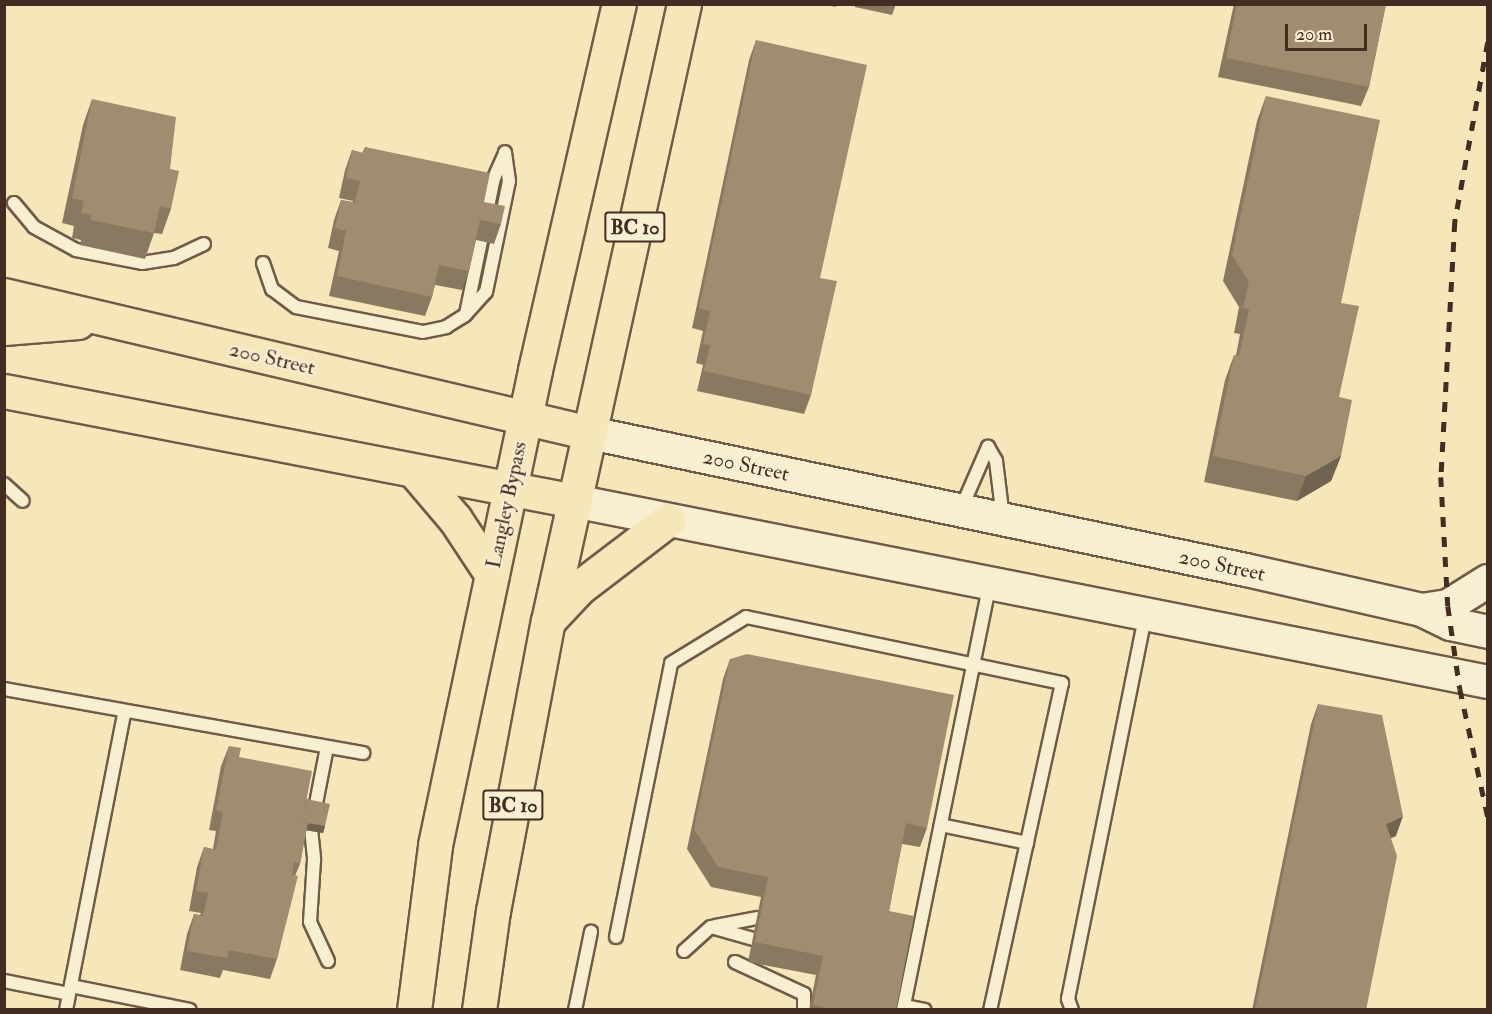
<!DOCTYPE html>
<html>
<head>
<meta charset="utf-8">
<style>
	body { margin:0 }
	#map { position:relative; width:1492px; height:1014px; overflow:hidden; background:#f5e7ba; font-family:"IM FELL Double Pica",serif }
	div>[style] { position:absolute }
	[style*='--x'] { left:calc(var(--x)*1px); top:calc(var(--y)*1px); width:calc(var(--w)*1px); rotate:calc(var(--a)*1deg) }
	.roads { filter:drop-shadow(2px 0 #705b48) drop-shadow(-2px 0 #705b48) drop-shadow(0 2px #705b48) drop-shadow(0 -2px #705b48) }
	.service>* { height:12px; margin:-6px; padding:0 6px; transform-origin:6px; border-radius:6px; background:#f8efd2 }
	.secondary>* { height:32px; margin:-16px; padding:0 16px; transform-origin:16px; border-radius:16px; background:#f8efd2 }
	.primary>* { height:33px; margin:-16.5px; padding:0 16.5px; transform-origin:16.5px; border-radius:16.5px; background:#f5e7ba }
	.trunk>* { height:33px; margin:-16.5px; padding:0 16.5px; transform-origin:16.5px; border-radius:16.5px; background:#f5e7ba }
	.rail>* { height:4.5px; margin-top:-2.25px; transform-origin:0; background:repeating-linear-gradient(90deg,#432c22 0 10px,transparent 0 20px) }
	.wall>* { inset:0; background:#8a7961 }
	.shaded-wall>* { inset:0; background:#70634f }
	.building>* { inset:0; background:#a08d71 }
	span { translate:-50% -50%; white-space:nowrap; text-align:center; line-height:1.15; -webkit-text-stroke:4.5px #f8efd2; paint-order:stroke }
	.shield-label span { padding:2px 4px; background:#f8efd2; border:2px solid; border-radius:4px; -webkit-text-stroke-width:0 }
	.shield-label { font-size:20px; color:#432c22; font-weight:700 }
	.street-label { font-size:21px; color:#432c22 }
	.frame { position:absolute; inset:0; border:6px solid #432c22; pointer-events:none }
	.scale { position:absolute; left:1285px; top:24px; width:82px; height:27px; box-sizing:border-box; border:3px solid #432c22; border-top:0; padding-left:8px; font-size:18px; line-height:21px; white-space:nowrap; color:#432c22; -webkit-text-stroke:4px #f8efd2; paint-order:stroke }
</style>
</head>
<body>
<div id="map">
	<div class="roads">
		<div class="service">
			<i style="--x:14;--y:203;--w:31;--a:50"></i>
			<i style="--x:34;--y:227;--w:48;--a:28.7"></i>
			<i style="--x:76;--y:250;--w:67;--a:11.1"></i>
			<i style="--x:142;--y:263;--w:32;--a:-9"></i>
			<i style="--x:174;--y:258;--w:33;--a:-25"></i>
			<i style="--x:263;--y:263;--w:28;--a:71"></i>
			<i style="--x:272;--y:289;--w:30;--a:37"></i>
			<i style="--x:296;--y:307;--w:129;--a:11.1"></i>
			<i style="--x:423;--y:332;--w:24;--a:-12"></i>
			<i style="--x:446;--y:327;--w:22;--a:-32"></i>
			<i style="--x:465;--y:315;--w:31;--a:-48"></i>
			<i style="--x:486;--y:292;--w:113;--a:-78.3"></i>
			<i style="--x:509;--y:181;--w:29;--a:-98"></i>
			<i style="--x:466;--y:314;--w:139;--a:-78.4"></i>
			<i style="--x:494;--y:178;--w:27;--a:-66"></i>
			<i style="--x:988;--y:447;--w:16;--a:60"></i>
			<i style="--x:996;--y:461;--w:57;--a:83"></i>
			<i style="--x:4;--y:484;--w:25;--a:42"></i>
			<i style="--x:961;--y:509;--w:68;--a:-66.5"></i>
			<i style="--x:4;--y:689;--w:365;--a:10.1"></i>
			<i style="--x:327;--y:747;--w:84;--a:101"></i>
			<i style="--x:311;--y:829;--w:31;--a:84"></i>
			<i style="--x:314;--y:860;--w:62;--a:93.7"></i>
			<i style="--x:310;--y:922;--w:43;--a:65.2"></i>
			<i style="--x:941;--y:825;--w:88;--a:11.8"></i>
			<i style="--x:715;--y:926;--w:43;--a:-10.8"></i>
			<i style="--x:616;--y:937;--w:279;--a:-78.6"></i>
			<i style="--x:671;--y:663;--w:88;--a:-31.5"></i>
			<i style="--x:746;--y:617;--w:323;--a:11.8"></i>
			<i style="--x:1062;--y:683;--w:335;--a:102.4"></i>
			<i style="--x:684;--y:951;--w:36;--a:-42"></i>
			<i style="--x:711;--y:927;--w:44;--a:15.9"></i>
			<i style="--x:735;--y:962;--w:76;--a:24.9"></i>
			<i style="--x:804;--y:994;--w:16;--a:90"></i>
			<i style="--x:4;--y:981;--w:66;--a:11.3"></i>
			<i style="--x:71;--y:986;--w:121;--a:11.4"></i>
			<i style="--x:904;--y:1006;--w:21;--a:11"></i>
			<i style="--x:66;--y:1010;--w:303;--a:-78.9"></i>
			<i style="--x:575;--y:1010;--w:80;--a:-78.4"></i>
			<i style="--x:903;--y:1010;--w:435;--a:-78.5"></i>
			<i style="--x:1072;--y:1010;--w:12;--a:-110"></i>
			<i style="--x:1068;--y:999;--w:391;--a:-78.6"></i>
		</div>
		<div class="secondary">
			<i style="--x:590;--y:433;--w:670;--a:11.8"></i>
			<i style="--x:1246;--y:570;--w:180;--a:12.8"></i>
			<i style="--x:1422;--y:610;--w:32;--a:26"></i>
			<i style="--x:1451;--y:624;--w:38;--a:12"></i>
			<i style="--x:574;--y:501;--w:932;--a:11.2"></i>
			<i style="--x:1422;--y:610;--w:26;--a:-9"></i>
			<i style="--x:1448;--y:606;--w:47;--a:-32"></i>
		</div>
		<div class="primary">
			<i style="--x:4;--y:295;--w:602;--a:13.25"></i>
			<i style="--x:4;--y:328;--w:74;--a:-4.6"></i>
			<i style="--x:4;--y:391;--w:581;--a:10.92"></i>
		</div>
		<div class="trunk">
			<i style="--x:415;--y:472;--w:62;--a:49.6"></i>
			<i style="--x:455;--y:519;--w:67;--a:56.5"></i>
			<i style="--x:548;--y:621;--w:47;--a:-46.7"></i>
			<i style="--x:580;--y:587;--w:111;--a:-37.3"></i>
			<i style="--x:414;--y:1010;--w:166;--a:-82.7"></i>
			<i style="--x:435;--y:845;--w:485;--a:-78.1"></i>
			<i style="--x:535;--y:370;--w:376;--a:-77.1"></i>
			<i style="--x:479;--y:1010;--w:100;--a:-82"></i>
			<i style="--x:493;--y:911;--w:295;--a:-79.3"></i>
			<i style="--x:548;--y:621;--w:632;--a:-77.57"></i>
		</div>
	</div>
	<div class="rail">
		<i style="--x:1488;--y:42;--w:183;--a:100.4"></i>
		<i style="--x:1455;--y:222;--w:255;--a:93.1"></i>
		<i style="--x:1441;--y:477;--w:129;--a:86.9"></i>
		<i style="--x:1448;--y:606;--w:84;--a:81.8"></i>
		<i style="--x:1460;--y:689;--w:131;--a:77.7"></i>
	</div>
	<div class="wall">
		<i style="clip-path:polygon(823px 4px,837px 4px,836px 7px)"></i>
		<i style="clip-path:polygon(855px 4px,896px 4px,892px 15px,855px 7px)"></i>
		<i style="clip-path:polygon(1234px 4px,1386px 4px,1369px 87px,1361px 106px,1218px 77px)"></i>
		<i style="clip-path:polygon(756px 40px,820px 278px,811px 395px,804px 414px,697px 391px,703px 365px,696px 363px,703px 331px,692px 328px,749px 60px)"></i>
		<i style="clip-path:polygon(1266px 96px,1341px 303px,1339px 397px,1341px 456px,1331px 481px,1297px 501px,1204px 482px,1225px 380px,1234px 355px,1236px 355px,1240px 334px,1234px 333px,1239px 307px,1223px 281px,1257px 121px)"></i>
		<i style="clip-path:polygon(92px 99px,170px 169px,171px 209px,162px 234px,154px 233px,145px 259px,80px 245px,81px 240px,72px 238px,74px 226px,62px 223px,83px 125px)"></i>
		<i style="clip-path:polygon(365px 147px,484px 202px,501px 224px,494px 244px,476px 240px,469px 271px,462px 290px,435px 285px,432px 297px,425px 316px,329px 296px,339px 251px,328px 248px,334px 220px,341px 200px,353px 202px,353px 201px,339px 198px,345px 170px,352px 150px,362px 153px)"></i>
		<i style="clip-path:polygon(730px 659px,927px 828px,920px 847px,902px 844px,889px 911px,896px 1010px,809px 1010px,816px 975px,748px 962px,761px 897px,711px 887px,687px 849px,723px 679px)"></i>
		<i style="clip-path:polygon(1318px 704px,1396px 836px,1391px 838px,1366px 1010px,1252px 1010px,1311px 724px)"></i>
		<i style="clip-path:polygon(229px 746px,239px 757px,307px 799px,325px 826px,323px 833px,306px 830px,300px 864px,295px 876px,277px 959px,270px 979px,223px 970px,220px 978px,180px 970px,187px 934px,194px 914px,200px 915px,201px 913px,189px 911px,197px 867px,204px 847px,213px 849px,216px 831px,209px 830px,221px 766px)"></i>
	</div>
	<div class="shaded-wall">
		<i style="clip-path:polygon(1341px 456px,1331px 481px,1297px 501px,1306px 476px)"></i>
		<i style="clip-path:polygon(1403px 816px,1396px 836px,1379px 843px,1386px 824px)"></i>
		<i style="clip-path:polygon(300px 822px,325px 826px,323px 833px,297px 829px)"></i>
	</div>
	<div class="building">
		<i style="clip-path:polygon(1237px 4px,1386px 4px,1369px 87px,1226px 58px)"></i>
		<i style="clip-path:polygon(756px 40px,867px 65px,820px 278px,837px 281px,811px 395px,704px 371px,710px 345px,703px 344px,710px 311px,699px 308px)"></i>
		<i style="clip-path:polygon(1266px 96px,1380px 120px,1341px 303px,1359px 306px,1339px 397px,1352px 400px,1341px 456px,1306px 476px,1213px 456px,1234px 355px,1239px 356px,1249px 309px,1243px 308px,1249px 282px,1232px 255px)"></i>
		<i style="clip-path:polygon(92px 99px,176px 117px,170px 169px,179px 171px,171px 209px,160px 206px,154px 233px,90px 220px,91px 215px,81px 213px,84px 201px,72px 198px)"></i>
		<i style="clip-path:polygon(365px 147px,490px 173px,484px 202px,505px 206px,501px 224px,480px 220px,469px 271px,439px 265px,432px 297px,337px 276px,346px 231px,335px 228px,341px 200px,355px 203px,360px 181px,346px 178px,352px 150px,363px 153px)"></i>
		<i style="clip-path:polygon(747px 654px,954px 695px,927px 828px,906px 823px,889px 911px,914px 916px,896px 1010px,835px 1010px,813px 1005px,823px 956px,755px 942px,768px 877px,718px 867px,694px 829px,730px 659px)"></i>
		<i style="clip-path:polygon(1318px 704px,1382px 715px,1403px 816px,1386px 824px,1397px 856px,1366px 1010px,1255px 1010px)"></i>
		<i style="clip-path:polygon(229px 746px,241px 748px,239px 757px,312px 771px,302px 822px,308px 823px,300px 864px,294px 862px,292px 875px,298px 876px,277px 959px,229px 950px,227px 958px,187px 951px,194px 914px,203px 916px,208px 893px,196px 891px,204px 847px,216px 850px,223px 812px,216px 810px)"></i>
		<i style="clip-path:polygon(307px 799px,330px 804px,325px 826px,302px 822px)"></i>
	</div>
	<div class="shield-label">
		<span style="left:635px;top:227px">BC 10</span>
		<span style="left:513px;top:805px">BC 10</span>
	</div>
	<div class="street-label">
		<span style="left:272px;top:359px;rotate:13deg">200 Street</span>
		<span style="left:746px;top:466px;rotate:12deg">200 Street</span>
		<span style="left:507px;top:505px;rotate:-78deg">Langley Bypass</span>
		<span style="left:1222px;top:566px;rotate:12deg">200 Street</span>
	</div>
	<div class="frame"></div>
	<div class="scale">20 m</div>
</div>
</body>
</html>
